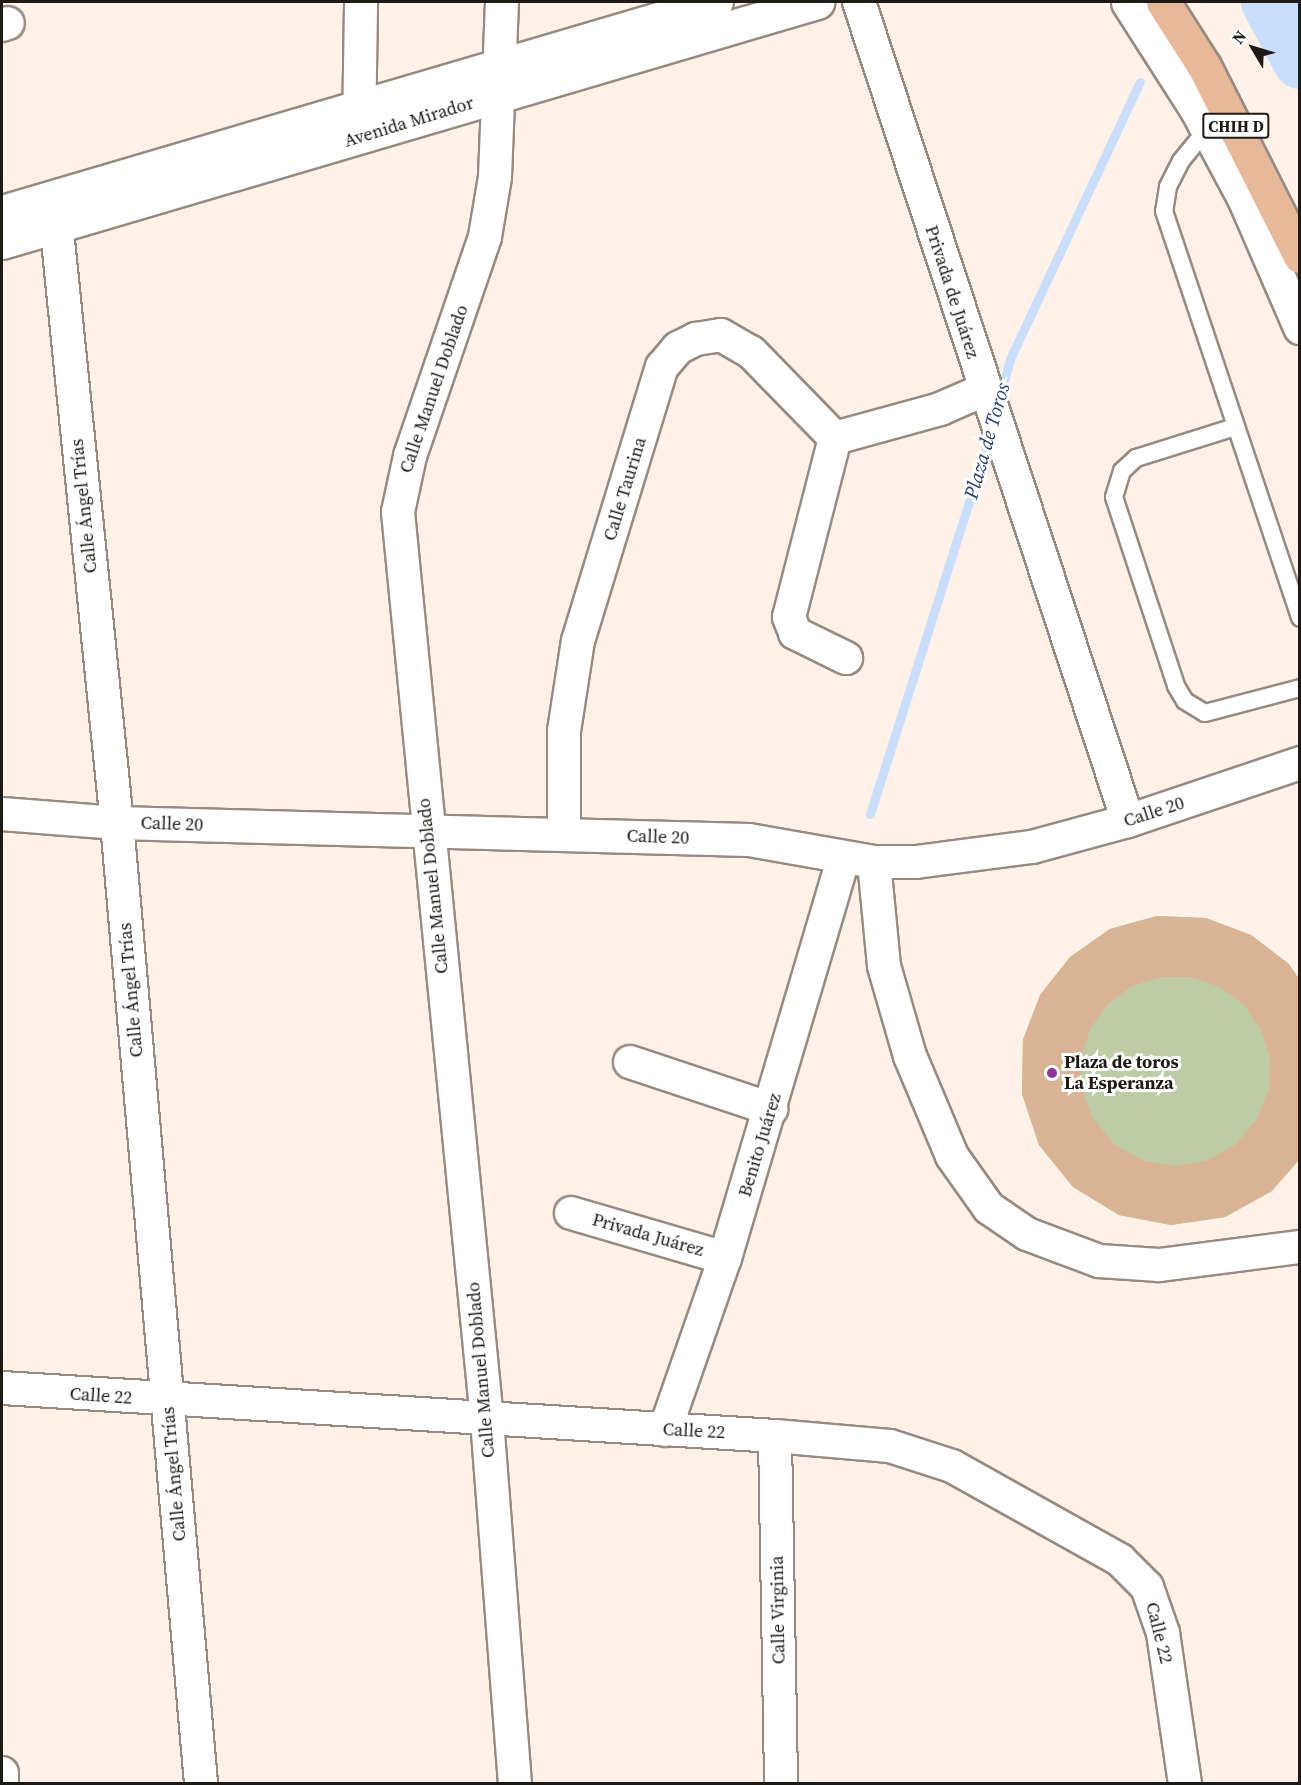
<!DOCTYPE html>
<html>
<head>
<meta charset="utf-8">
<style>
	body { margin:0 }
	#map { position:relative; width:1301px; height:1785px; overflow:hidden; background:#fef1e7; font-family:"Source Serif 4",serif }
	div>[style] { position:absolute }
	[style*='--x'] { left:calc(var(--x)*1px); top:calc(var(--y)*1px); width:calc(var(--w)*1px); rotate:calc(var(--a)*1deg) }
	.green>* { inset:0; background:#bdcca5 }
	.stream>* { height:9px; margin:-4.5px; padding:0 4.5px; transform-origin:4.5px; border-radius:4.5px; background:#c9ddfd }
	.river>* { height:54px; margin:-27px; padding:0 27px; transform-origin:27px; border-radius:27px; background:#c9ddfd }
	.building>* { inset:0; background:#d9b494 }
	.roads { filter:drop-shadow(2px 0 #978b81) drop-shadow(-2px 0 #978b81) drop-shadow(0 2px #978b81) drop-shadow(0 -2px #978b81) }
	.service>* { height:16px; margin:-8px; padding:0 8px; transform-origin:8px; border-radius:8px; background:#fff }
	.minor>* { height:32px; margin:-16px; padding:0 16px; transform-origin:16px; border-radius:16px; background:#fff }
	.secondary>* { height:33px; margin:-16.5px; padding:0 16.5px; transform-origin:16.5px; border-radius:16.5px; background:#fff }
	.primary>* { height:33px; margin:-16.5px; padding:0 16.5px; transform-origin:16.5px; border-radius:16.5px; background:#e7b998 }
	.dots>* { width:16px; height:16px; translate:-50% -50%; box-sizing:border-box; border:3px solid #fff; border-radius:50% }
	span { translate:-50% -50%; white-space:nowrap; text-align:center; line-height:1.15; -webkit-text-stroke:6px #fff; paint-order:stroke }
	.shield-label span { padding:2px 4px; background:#fff; border:2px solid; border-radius:4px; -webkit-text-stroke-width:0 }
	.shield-label { font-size:16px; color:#1e1a16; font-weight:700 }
	.street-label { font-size:18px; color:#1e1a16 }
	.poi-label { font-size:18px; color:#1e1a16; font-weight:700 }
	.left { translate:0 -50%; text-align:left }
	.water-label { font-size:20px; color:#244172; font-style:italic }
	.frame { position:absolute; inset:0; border:3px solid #1e1a16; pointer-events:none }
	.north { position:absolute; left:1223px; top:18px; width:60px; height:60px; -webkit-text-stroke:4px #fff; paint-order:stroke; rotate:308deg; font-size:16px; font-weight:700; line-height:24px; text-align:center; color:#1e1a16 }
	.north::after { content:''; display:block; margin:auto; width:21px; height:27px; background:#1e1a16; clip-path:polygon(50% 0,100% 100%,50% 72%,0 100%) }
</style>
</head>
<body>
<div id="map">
	<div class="green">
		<i style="clip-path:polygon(1157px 916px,1206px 918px,1251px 935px,1289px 964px,1272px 1191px,1225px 1217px,1171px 1225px,1119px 1215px,1073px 1187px,1039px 1145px,1022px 1094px,1023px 1040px,1040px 995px,1070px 957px,1110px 929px)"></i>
	</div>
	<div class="stream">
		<i style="--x:999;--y:400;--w:42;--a:-75"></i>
		<i style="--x:1010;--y:359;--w:306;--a:-64.9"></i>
		<i style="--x:870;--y:814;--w:400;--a:-72.4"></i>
	</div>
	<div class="river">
		<i style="--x:1268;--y:2;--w:68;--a:61.9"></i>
	</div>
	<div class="building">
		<i style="clip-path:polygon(evenodd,1157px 916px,1206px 918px,1251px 935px,1289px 964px,1300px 980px,1300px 1159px,1272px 1191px,1225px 1217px,1171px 1225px,1119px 1215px,1073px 1187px,1039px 1145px,1022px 1094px,1023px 1040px,1040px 995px,1070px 957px,1110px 929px,1157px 916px,1161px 977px,1191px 977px,1220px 987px,1244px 1005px,1261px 1030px,1270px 1058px,1269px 1088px,1257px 1119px,1236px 1144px,1208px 1160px,1176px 1166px,1144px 1161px,1115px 1145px,1094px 1120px,1082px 1090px,1081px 1058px,1090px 1029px,1108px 1004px,1132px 986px,1161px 977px)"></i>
	</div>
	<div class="roads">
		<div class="service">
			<i style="--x:1207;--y:129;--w:41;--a:129.1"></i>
			<i style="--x:1181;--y:161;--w:29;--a:117"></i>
			<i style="--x:1168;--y:187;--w:24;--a:99"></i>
			<i style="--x:1164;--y:211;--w:429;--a:71.5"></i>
			<i style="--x:1235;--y:427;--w:104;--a:162.6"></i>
			<i style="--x:1136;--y:458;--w:19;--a:137"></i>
			<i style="--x:1122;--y:471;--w:27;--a:107"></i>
			<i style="--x:1114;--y:497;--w:199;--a:71.8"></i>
			<i style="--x:1176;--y:686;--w:17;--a:59"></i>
			<i style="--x:1185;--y:701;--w:23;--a:31"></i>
			<i style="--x:1205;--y:713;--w:98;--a:-14.7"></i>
		</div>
		<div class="minor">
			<i style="--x:502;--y:2;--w:175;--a:92.3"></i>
			<i style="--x:495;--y:177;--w:61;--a:99.5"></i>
			<i style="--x:485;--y:237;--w:231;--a:108.9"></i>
			<i style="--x:410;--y:456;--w:57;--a:102.1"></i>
			<i style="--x:398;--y:512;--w:912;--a:84.4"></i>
			<i style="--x:487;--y:1420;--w:365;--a:85.6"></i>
			<i style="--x:859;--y:2;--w:862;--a:71.82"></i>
			<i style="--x:2;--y:25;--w:6;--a:-18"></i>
			<i style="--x:359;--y:133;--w:131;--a:-89.1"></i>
			<i style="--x:54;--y:201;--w:625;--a:84.22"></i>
			<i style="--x:117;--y:823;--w:965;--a:85"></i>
			<i style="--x:835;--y:438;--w:185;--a:104.4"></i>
			<i style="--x:789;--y:617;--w:17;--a:69"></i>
			<i style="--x:795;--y:633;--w:57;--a:26.1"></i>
			<i style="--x:2;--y:814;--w:115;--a:4.5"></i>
			<i style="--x:117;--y:823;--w:632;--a:1.54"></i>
			<i style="--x:749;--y:840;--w:127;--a:10"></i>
			<i style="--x:874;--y:862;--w:42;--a:0"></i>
			<i style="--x:916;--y:862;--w:117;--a:-7.4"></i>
			<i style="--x:1032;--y:847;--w:99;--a:-15.2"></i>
			<i style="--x:1128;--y:821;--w:182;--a:-18.6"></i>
			<i style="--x:564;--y:833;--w:102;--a:-90"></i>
			<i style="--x:564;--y:731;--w:91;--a:-81.2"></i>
			<i style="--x:578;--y:641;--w:287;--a:-73"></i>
			<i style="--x:662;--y:367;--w:25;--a:-50"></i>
			<i style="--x:678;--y:348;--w:20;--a:-27"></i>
			<i style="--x:696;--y:339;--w:25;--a:-9"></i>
			<i style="--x:721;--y:335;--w:34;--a:30"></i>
			<i style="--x:751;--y:352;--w:120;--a:45.7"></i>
			<i style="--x:835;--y:438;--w:109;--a:-15.4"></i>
			<i style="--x:940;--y:409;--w:48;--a:-23.4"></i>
			<i style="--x:874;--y:862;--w:104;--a:84.5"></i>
			<i style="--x:884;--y:966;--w:94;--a:73.9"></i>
			<i style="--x:910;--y:1056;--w:108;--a:67.2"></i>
			<i style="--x:952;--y:1156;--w:64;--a:54.6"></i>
			<i style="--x:989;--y:1208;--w:46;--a:34.4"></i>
			<i style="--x:1027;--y:1234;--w:77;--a:20.6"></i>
			<i style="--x:1099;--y:1261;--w:60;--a:3.8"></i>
			<i style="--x:1159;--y:1265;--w:142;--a:-7.3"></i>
			<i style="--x:630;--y:1062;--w:149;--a:18.4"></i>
			<i style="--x:571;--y:1213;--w:160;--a:16.3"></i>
			<i style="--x:2;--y:1388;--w:774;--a:3.55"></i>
			<i style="--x:775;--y:1436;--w:115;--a:5"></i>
			<i style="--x:890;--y:1446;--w:65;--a:17.9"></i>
			<i style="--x:952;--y:1466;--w:193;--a:29.2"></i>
			<i style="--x:1120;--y:1560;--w:38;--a:45"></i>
			<i style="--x:1147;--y:1587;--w:49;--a:70.8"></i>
			<i style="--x:1163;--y:1633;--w:153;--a:81.7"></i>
			<i style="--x:665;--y:1430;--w:182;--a:-70.8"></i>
			<i style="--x:725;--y:1258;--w:418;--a:-73.5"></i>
			<i style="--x:775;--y:1436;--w:348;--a:89"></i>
			<i style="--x:2;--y:1773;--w:11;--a:90"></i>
		</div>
		<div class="secondary">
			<i style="--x:1128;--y:2;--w:128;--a:57.4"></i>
			<i style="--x:1197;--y:110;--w:100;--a:61.9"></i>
			<i style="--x:1244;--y:198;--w:141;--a:66.5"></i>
			<i style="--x:2;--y:212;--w:744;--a:-16.39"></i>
			<i style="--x:2;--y:242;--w:850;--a:-16.41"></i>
		</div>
		<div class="primary">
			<i style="--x:1163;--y:2;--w:76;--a:57.4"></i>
			<i style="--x:1204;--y:66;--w:213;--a:63.2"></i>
		</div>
	</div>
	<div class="dots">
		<i style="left:1052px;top:1073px;background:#92339c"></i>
	</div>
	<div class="shield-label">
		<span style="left:1236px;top:126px">CHIH D</span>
	</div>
	<div class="street-label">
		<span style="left:409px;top:122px;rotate:-17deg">Avenida Mirador</span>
		<span style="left:952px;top:292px;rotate:72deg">Privada de Juárez</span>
		<span style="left:434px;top:389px;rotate:-71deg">Calle Manuel Doblado</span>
		<span style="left:625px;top:489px;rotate:-73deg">Calle Taurina</span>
		<span style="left:84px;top:506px;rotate:-96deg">Calle Ángel Trías</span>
		<span style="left:1154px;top:812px;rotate:-18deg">Calle 20</span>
		<span style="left:172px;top:824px;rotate:2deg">Calle 20</span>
		<span style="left:658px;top:837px;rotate:2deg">Calle 20</span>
		<span style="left:433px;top:886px;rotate:-96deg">Calle Manuel Doblado</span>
		<span style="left:131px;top:990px;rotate:-95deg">Calle Ángel Trías</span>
		<span style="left:760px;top:1145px;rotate:-73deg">Benito Juárez</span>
		<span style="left:648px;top:1235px;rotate:16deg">Privada Juárez</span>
		<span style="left:481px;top:1370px;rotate:-95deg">Calle Manuel Doblado</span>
		<span style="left:101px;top:1396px;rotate:4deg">Calle 22</span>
		<span style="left:694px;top:1431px;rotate:3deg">Calle 22</span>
		<span style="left:174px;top:1474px;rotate:-95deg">Calle Ángel Trías</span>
		<span style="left:778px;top:1610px;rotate:-91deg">Calle Virginia</span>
		<span style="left:1159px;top:1633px;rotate:76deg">Calle 22</span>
	</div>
	<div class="poi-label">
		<span class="left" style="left:1064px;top:1073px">Plaza de toros<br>La Esperanza</span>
	</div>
	<div class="water-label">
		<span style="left:987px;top:441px;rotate:-74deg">Plaza de Toros</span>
	</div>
	<div class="frame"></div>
	<div class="north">N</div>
</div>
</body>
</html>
